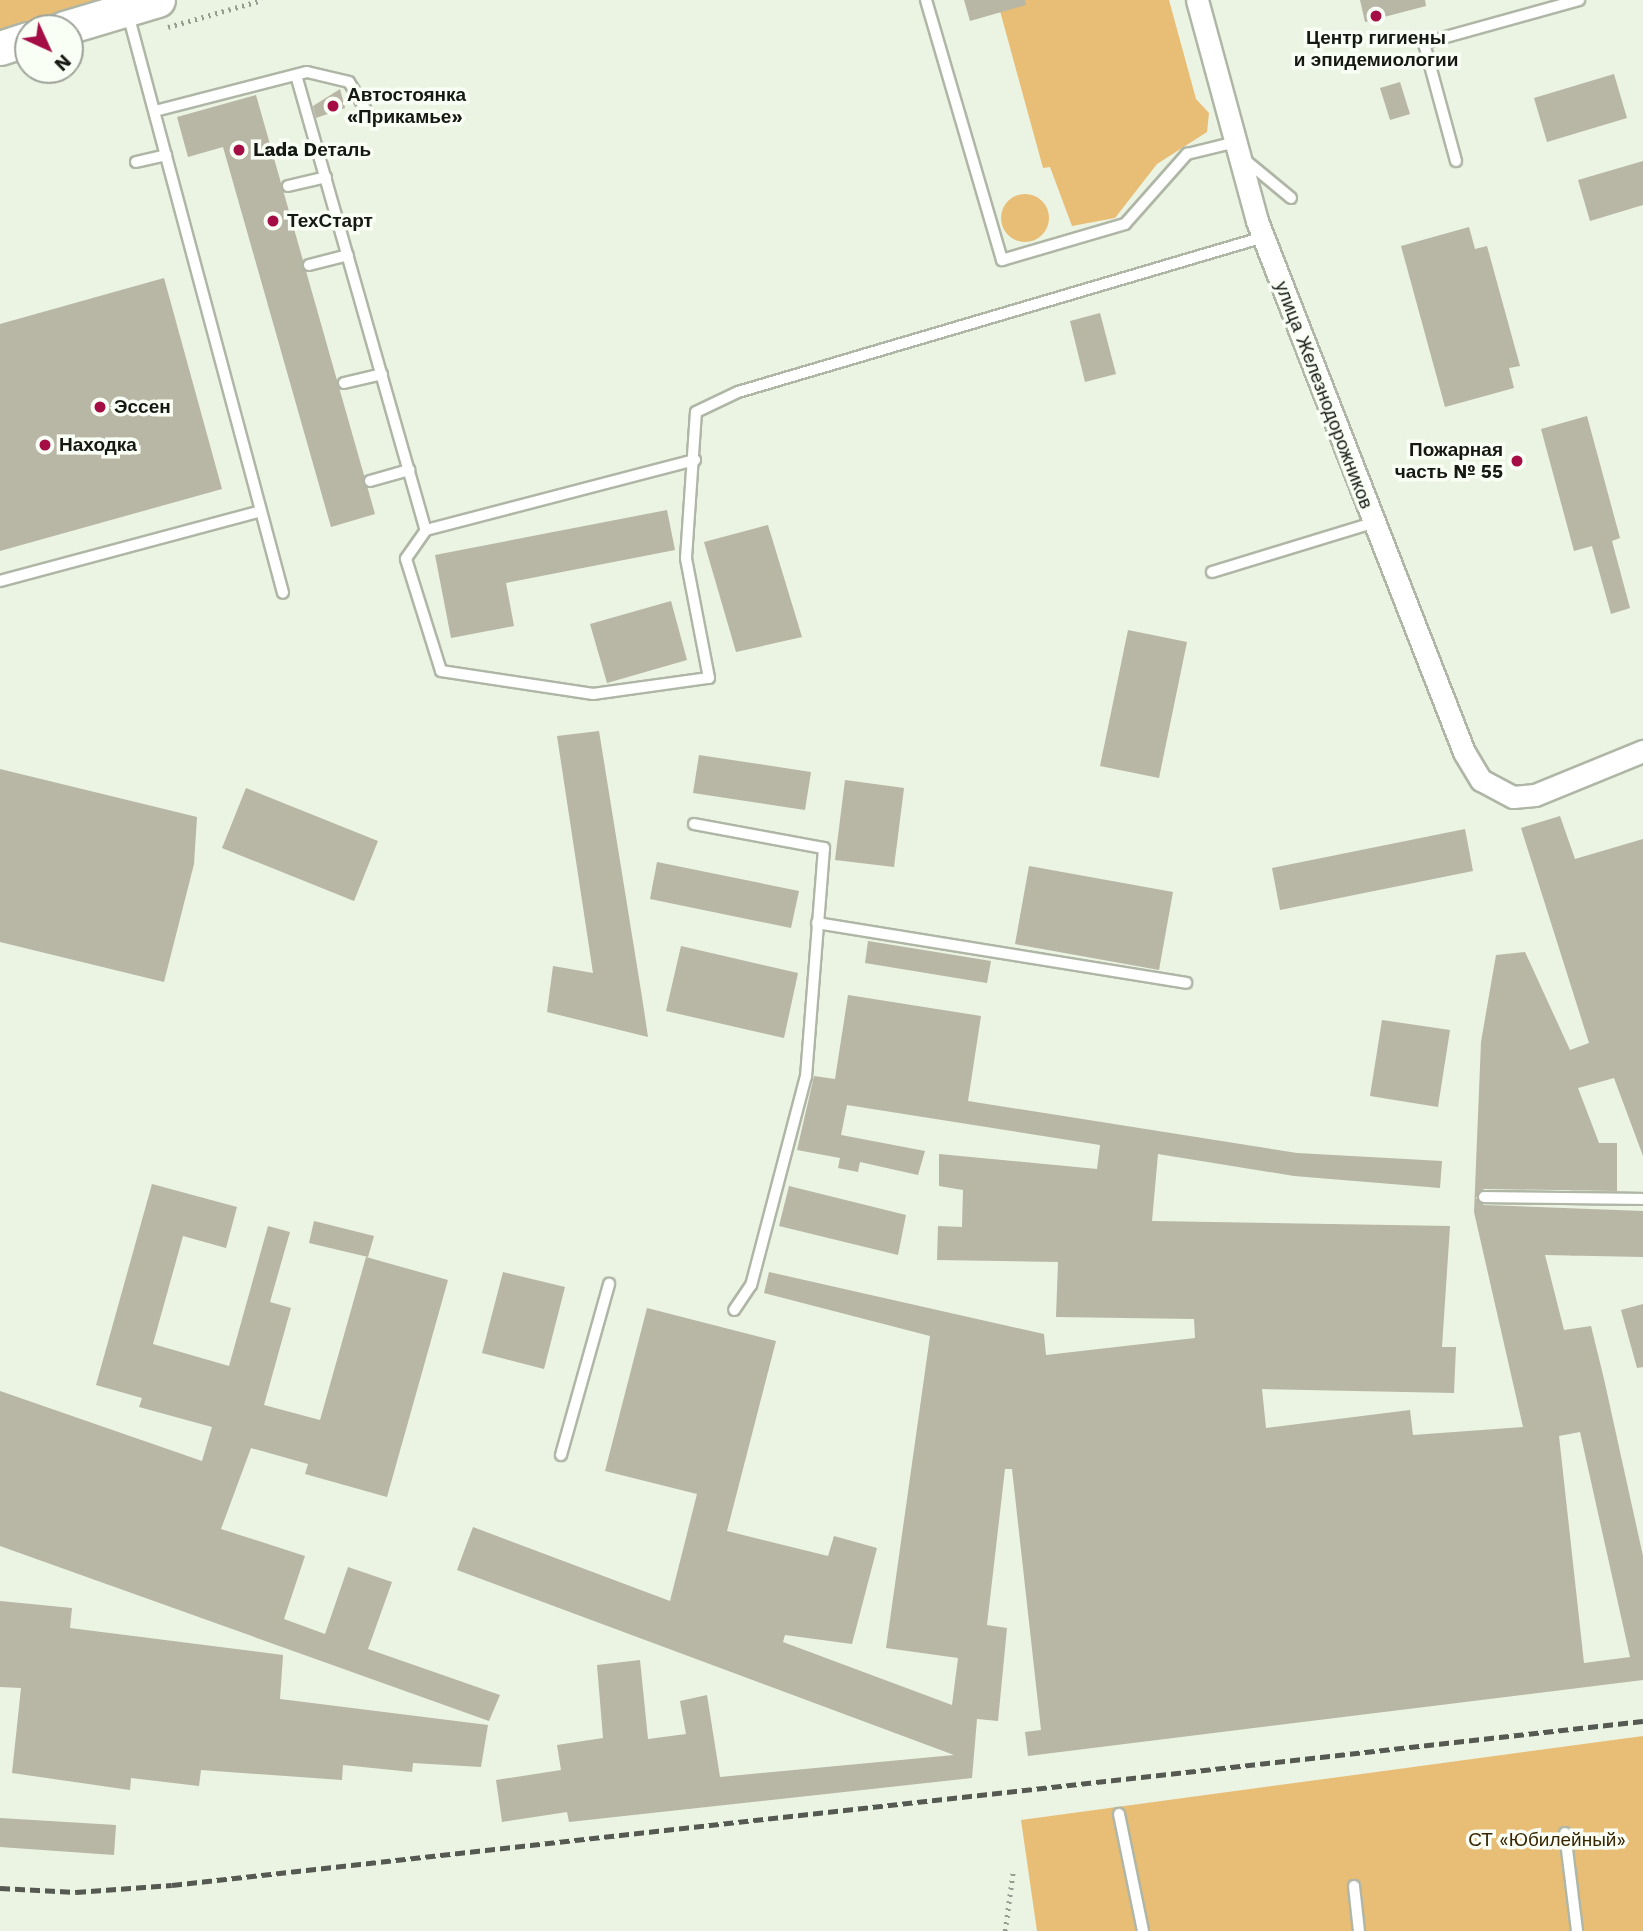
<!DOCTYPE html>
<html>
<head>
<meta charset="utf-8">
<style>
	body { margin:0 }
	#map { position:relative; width:1643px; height:1931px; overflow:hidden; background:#ebf3e2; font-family:"Work Sans",sans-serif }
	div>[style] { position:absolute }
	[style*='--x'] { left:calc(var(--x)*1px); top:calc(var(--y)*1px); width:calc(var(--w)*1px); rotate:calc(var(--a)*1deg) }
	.green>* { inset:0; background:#e8bd75 }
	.round { border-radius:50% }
	.building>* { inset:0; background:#b8b6a5 }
	.path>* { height:4.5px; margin-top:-2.25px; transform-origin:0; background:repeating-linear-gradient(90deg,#979c90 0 2px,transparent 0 7px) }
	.roads { filter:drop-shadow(2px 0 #afb6a6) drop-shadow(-2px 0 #afb6a6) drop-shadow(0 2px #afb6a6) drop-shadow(0 -2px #afb6a6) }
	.service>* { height:10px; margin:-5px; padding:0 5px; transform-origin:5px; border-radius:5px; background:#fff }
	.minor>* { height:21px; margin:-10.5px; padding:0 10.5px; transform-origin:10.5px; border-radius:10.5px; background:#fff }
	.primary>* { height:33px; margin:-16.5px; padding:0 16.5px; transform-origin:16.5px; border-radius:16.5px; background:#fff }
	.rail>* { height:5px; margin-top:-2.5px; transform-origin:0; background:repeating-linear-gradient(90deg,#555951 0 10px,transparent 0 15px) }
	.dots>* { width:19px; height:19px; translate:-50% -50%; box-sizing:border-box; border:4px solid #fafff5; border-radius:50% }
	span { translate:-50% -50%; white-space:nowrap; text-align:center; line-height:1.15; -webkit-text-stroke:7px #fafff5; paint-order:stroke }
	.poi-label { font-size:19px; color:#161813; font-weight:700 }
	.left { translate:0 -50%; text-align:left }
	.right { translate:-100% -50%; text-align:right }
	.street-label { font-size:19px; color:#161813 }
	.park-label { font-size:19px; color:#382603 }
	.north { position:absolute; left:14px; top:14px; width:70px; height:70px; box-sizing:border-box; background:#fafff5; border:2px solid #9fa39b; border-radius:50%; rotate:135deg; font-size:19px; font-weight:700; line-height:28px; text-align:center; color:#161813 }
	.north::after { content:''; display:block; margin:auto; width:24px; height:32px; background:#a50d45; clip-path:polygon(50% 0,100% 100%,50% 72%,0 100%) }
</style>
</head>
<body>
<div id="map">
	<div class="green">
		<i style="clip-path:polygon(0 0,118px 0,0 34px)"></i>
		<i style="clip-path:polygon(997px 0,1169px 0,1196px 99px,1209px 113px,1207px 132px,1157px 164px,1115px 218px,1072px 226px,1050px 167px,1043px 168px)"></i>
		<i class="round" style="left:1001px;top:194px;width:48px;height:48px"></i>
		<i style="clip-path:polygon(1643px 1736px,1643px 1931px,1037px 1931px,1021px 1820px)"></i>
	</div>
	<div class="building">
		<i style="clip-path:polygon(964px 0,1025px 0,1026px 5px,970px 21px)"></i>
		<i style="clip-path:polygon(1360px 0,1425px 0,1426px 6px,1365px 22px)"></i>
		<i style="clip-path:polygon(1614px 74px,1627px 118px,1547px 142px,1534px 98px)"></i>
		<i style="clip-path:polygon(1400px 82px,1410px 114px,1390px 120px,1380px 88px)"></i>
		<i style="clip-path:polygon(340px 89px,345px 108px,316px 118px,313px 106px)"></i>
		<i style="clip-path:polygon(256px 95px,375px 514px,331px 527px,223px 147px,188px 157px,177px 117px)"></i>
		<i style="clip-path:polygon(1643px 161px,1643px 205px,1590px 221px,1578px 180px)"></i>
		<i style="clip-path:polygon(1469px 227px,1475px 249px,1487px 246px,1520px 366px,1509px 368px,1514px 388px,1445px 407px,1401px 246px)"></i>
		<i style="clip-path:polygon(164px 278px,222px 489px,0 551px,0 324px)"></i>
		<i style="clip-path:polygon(1100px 313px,1116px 374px,1085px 382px,1070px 321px)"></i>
		<i style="clip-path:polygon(1587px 416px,1620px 538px,1612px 541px,1630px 608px,1611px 614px,1592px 546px,1574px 551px,1541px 429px)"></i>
		<i style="clip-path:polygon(667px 510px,675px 550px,506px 583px,514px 626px,451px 638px,435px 555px)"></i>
		<i style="clip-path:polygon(768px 525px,802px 637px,736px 652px,704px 542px)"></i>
		<i style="clip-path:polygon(671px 601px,687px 660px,607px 683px,590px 624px)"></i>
		<i style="clip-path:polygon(1128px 630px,1187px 642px,1159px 778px,1100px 766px)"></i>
		<i style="clip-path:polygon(599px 731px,642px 997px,648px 1037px,547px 1012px,553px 966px,593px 973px,557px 736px)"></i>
		<i style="clip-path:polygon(699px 755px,811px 772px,805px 810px,693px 793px)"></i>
		<i style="clip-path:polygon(0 769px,197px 817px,194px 864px,164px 982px,0 942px)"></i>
		<i style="clip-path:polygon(845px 780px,904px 788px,894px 867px,835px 860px)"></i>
		<i style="clip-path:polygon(246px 788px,378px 841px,354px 901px,222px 848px)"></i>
		<i style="clip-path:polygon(evenodd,1560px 816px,1575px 859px,1643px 839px,1643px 1156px,1614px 1078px,1578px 1088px,1599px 1143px,1617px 1143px,1617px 1191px,1484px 1189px,1476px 1198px,1484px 1205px,1643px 1211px,1643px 1257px,1545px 1255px,1564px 1330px,1591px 1326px,1604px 1379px,1643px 1556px,1643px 1680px,1028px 1756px,1025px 1732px,1041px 1730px,1012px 1469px,1005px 1469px,987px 1625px,1007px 1628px,998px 1721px,977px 1719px,972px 1778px,569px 1822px,567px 1812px,502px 1822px,496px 1780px,561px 1770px,557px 1745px,603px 1738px,597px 1665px,640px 1660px,648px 1739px,686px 1734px,680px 1701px,707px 1695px,720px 1777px,954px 1755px,457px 1570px,473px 1527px,670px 1601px,697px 1494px,605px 1471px,647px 1308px,776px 1341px,727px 1531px,828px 1556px,834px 1536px,877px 1548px,852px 1644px,785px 1635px,783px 1642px,952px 1705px,958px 1658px,886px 1648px,930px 1336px,764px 1293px,769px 1272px,1044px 1334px,1046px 1355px,1195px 1338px,1194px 1319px,1056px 1317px,1058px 1262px,937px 1260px,938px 1226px,962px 1227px,963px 1190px,939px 1186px,939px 1154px,1097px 1169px,1100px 1145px,847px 1105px,841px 1135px,925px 1151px,918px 1175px,860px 1162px,858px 1172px,838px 1168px,840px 1158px,797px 1150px,814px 1076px,835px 1079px,848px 995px,981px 1016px,968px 1101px,1297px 1153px,1442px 1161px,1440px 1188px,1294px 1176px,1158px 1154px,1152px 1221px,1450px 1226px,1442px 1347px,1456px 1347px,1454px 1393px,1262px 1389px,1266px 1428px,1410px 1410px,1413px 1435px,1523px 1427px,1474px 1212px,1481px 1042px,1496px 955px,1525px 952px,1570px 1050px,1589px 1043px,1521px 828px,1560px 816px,1580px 1432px,1630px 1657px,1584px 1663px,1559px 1436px,1580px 1432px)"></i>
		<i style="clip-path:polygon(1465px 829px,1473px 871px,1280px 910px,1272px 868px)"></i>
		<i style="clip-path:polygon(657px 862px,799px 891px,791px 928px,650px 899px)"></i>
		<i style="clip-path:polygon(1029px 866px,1173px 892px,1159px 970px,1015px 944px)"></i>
		<i style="clip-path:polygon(868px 941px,991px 961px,987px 983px,865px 963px)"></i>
		<i style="clip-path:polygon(681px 946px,798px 973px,784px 1038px,666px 1011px)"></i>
		<i style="clip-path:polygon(1382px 1020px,1450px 1030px,1438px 1107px,1370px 1096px)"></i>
		<i style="clip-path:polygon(152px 1184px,237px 1207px,226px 1248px,183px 1236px,153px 1344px,229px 1366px,268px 1226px,290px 1232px,270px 1302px,291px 1308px,264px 1405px,320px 1420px,366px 1257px,448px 1280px,387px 1497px,305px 1474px,308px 1464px,251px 1448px,221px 1529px,305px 1556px,284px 1619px,325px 1634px,348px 1567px,392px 1582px,368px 1649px,500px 1695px,489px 1721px,0 1546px,0 1391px,202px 1461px,212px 1427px,139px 1407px,142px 1398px,96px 1385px)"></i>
		<i style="clip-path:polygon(789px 1186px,906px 1215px,898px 1255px,779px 1226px)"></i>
		<i style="clip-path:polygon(314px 1221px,374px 1236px,368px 1257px,309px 1243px)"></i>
		<i style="clip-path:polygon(503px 1272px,565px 1287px,544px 1369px,482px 1353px)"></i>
		<i style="clip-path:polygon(1643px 1304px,1643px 1367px,1637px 1368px,1621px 1310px)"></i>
		<i style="clip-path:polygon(0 1601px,72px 1608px,70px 1628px,283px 1655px,280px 1699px,488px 1725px,481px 1767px,413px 1763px,412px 1772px,343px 1765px,342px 1780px,201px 1770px,199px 1786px,131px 1778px,130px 1790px,12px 1773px,21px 1688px,0 1687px)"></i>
		<i style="clip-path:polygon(0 1818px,116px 1825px,114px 1855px,0 1847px)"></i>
	</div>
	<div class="path">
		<i style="--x:168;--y:27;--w:98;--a:-16"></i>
		<i style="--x:1005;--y:1931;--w:61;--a:-82.4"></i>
	</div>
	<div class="roads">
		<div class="service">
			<i style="--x:926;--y:0;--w:271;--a:73.7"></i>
			<i style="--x:1002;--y:260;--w:128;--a:-16.3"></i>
			<i style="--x:1125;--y:224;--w:94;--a:-48.5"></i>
			<i style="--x:1187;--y:154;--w:50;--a:-13.8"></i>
			<i style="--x:128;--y:14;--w:599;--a:75.01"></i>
			<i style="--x:296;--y:75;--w:473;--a:74.1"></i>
			<i style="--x:426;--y:530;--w:278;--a:-14.6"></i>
			<i style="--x:155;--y:111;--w:157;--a:-14.4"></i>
			<i style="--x:307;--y:72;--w:43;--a:13.4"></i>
			<i style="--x:349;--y:82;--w:39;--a:59"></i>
			<i style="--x:1244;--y:159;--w:61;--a:39.7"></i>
			<i style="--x:1456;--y:161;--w:122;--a:-105.2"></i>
			<i style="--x:1424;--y:43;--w:161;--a:-15.5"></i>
			<i style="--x:136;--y:162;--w:31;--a:-13"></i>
			<i style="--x:288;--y:186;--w:39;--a:-13"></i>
			<i style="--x:309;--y:265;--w:40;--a:-14.4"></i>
			<i style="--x:344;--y:383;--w:39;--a:-13"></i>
			<i style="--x:370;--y:481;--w:41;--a:-15.8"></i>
			<i style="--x:426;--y:530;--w:35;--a:125"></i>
			<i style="--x:406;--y:559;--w:117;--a:72.6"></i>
			<i style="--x:441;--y:671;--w:154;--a:8.6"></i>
			<i style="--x:593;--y:694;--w:117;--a:-7.9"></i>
			<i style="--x:709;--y:678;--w:122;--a:-100.9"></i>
			<i style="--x:686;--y:558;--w:146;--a:-86.1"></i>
			<i style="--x:696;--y:412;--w:47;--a:-25.5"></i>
			<i style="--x:738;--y:392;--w:548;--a:-16.42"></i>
			<i style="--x:1212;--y:572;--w:167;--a:-17"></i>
			<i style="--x:0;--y:581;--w:270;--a:-15"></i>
			<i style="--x:694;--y:824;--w:132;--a:10.5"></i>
			<i style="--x:824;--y:848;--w:229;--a:94.5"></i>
			<i style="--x:806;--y:1076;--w:216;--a:104.7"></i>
			<i style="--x:751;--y:1285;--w:30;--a:124"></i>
			<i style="--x:817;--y:923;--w:374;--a:9.2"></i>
			<i style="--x:1484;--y:1197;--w:159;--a:0.7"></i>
			<i style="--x:561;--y:1455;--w:178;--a:-74.3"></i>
			<i style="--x:1119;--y:1814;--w:119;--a:78.4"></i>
			<i style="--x:1565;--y:1833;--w:99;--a:83"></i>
			<i style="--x:1354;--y:1886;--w:45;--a:83.7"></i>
		</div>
		<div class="minor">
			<i style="--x:1197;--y:0;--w:229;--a:74.8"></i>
			<i style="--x:1257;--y:221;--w:570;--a:68.7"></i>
			<i style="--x:1464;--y:752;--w:33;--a:59"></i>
			<i style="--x:1481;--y:780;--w:36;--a:28"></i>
			<i style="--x:1513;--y:797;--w:22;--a:-5"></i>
			<i style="--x:1535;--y:795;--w:117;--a:-22.2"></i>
		</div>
		<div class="primary">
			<i style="--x:64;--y:28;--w:98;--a:-16.6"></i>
			<i style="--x:0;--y:48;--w:29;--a:-18"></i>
		</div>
	</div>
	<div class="rail">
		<i style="--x:0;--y:1888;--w:76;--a:3"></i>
		<i style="--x:76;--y:1892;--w:96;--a:-4.2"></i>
		<i style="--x:172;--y:1885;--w:1480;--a:-6.36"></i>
	</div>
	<div class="dots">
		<i style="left:1376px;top:16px;background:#a50d45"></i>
		<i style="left:333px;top:106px;background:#a50d45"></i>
		<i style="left:239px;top:150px;background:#a50d45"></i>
		<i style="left:273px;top:221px;background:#a50d45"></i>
		<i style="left:100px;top:407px;background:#a50d45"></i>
		<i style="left:45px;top:445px;background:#a50d45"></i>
		<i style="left:1517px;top:461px;background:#a50d45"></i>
	</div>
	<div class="poi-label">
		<span style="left:1376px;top:49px">Центр гигиены<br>и эпидемиологии</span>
		<span class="left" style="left:347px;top:106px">Автостоянка<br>«Прикамье»</span>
		<span class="left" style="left:253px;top:150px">Lada Dеталь</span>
		<span class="left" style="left:287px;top:221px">ТехСтарт</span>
		<span class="left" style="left:114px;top:407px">Эссен</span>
		<span class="left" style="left:59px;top:445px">Находка</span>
		<span class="right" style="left:1503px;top:461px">Пожарная<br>часть № 55</span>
	</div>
	<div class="street-label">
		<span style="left:1324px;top:395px;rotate:69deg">улица Железнодорожников</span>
	</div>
	<div class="park-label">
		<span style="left:1547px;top:1840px">СТ «Юбилейный»</span>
	</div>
	<div class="north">N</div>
</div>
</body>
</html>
